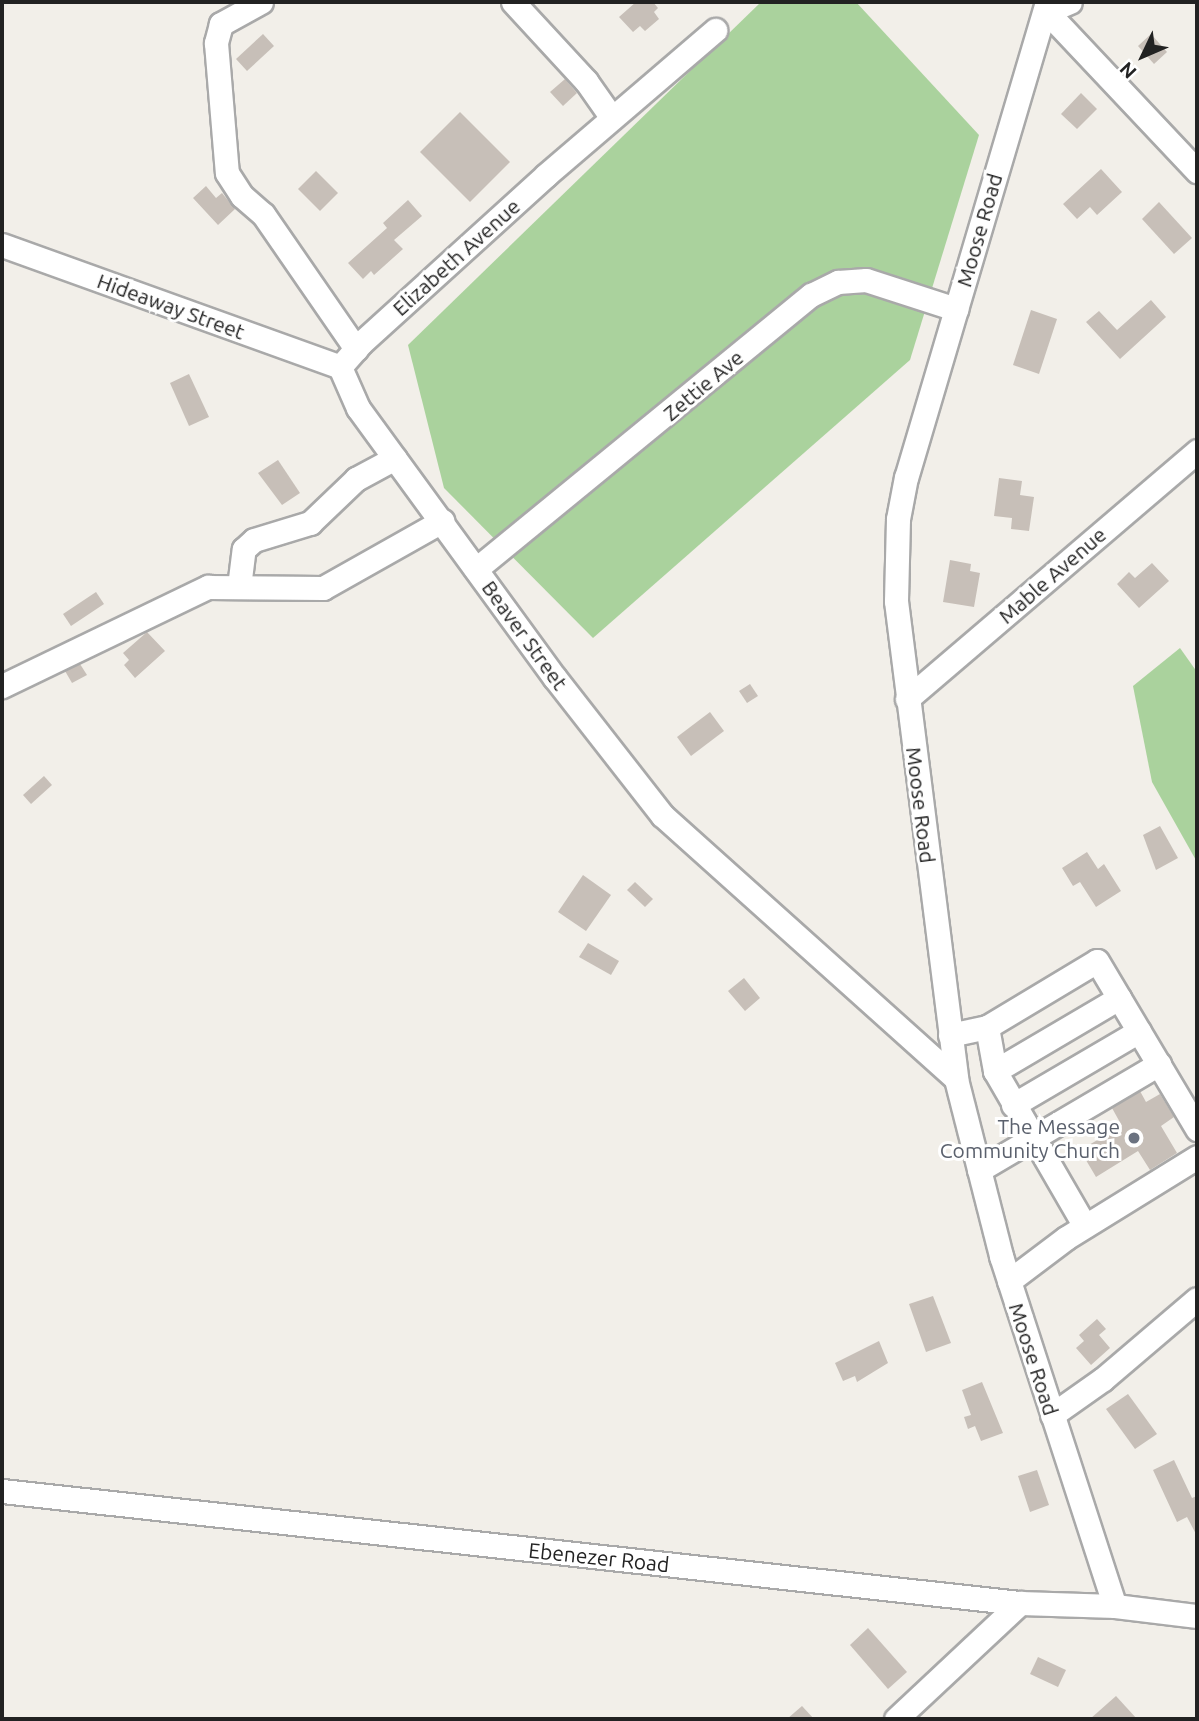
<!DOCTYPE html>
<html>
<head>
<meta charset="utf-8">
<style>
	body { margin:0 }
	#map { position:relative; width:1199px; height:1721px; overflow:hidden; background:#f2efe9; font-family:Ubuntu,sans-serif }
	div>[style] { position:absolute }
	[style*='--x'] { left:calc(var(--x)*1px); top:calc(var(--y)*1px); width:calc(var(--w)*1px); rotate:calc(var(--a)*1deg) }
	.forest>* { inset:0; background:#aad29d }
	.building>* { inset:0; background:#c7bfb8 }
	.roads { filter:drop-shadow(2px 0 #a9a9a9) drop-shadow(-2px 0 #a9a9a9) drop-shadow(0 2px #a9a9a9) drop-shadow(0 -2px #a9a9a9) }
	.minor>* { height:23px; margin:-11.5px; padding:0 11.5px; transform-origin:11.5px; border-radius:11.5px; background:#fff }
	.dots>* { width:19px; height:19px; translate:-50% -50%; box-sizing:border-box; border:4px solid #fff; border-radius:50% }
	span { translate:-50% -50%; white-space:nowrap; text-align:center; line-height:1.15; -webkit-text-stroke:6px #fff; paint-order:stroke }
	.street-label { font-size:21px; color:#222 }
	.worship-label { font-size:21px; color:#5b616d }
	.right { translate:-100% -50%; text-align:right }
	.frame { position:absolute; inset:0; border:4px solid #222; pointer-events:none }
	.north { position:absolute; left:1108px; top:21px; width:70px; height:70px; -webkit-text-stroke:5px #fff; paint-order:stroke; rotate:226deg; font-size:19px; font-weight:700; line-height:28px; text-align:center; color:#222 }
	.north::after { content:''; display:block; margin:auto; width:24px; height:32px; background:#222; clip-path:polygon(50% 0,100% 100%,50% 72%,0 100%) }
</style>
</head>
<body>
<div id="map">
	<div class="forest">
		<i style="clip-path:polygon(761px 2px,856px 2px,979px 135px,910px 360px,593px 638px,444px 488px,408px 345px)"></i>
		<i style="clip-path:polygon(1180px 648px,1197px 672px,1197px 862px,1152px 782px,1133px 686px)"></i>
	</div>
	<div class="building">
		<i style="clip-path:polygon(636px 2px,653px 2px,658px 8px,654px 12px,659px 19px,645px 31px,640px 26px,633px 32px,619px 17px)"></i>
		<i style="clip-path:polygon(263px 34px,274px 46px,247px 71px,236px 59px)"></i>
		<i style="clip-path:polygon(1151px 34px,1167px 52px,1154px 64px,1138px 46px)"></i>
		<i style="clip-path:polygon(565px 79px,577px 93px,563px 106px,550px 92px)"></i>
		<i style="clip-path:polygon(1081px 93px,1097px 109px,1077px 129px,1061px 114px)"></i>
		<i style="clip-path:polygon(460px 112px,510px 162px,470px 202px,420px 152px)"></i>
		<i style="clip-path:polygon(1101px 169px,1122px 192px,1097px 215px,1090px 207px,1077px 219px,1063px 204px)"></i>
		<i style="clip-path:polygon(316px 171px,338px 193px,320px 211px,298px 189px)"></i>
		<i style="clip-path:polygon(206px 186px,216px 198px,222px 193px,235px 209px,218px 225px,193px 198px)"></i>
		<i style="clip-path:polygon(408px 200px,422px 216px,394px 240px,403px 249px,374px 275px,371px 271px,363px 279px,348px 263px,387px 228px,383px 223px)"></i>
		<i style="clip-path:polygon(1159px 202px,1192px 238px,1174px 254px,1142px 219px)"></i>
		<i style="clip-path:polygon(1151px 300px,1166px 317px,1120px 359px,1086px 322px,1099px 311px,1117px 330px)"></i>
		<i style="clip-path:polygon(1031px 310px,1057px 319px,1039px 374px,1013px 365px)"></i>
		<i style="clip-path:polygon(189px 374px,209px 417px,189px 426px,170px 383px)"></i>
		<i style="clip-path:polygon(278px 460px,300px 493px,282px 505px,258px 473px)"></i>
		<i style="clip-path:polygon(999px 478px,1022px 481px,1020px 495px,1034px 497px,1029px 531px,1011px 529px,1012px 518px,994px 516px)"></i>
		<i style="clip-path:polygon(950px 560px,971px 564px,970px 571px,980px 573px,974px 607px,943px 602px)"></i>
		<i style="clip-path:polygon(1152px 563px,1169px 581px,1139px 608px,1117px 584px,1129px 572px,1135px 578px)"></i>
		<i style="clip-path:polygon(96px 592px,104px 604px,71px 626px,63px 614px)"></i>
		<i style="clip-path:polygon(147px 632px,165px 651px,135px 678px,124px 665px,129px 660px,123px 653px)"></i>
		<i style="clip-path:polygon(80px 664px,87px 675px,72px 683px,65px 671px)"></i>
		<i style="clip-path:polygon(750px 684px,758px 696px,747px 703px,739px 691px)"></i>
		<i style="clip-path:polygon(710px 712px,724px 731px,691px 756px,677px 737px)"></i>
		<i style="clip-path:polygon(44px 776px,52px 785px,31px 804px,23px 795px)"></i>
		<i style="clip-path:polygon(1160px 826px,1178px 858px,1156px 870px,1143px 835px)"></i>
		<i style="clip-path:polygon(1087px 852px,1098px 869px,1104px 864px,1121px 891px,1096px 907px,1080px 882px,1073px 886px,1062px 868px)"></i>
		<i style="clip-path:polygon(583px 875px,611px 895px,586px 931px,558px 912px)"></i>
		<i style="clip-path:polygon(635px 882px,653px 899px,645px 907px,627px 890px)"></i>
		<i style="clip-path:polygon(588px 943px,619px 961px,611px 975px,579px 957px)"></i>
		<i style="clip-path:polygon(744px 978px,760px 998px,745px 1011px,728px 991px)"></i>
		<i style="clip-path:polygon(1140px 1091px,1146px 1102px,1160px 1094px,1174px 1117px,1161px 1126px,1177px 1153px,1150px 1170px,1138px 1151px,1096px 1177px,1080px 1150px,1122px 1126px,1112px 1108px)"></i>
		<i style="clip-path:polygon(933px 1296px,951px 1343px,926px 1352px,909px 1304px)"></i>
		<i style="clip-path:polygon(1097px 1319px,1106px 1329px,1099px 1335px,1110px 1348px,1091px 1365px,1076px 1348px,1084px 1341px,1079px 1335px)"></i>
		<i style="clip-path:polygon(879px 1341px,888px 1363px,857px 1382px,855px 1376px,843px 1381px,835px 1363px)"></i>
		<i style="clip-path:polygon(982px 1382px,1003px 1433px,981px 1441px,975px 1426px,968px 1429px,964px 1417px,971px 1415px,962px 1390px)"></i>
		<i style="clip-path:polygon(1128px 1394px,1157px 1434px,1135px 1449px,1106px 1409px)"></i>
		<i style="clip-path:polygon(1174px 1460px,1192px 1498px,1197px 1496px,1197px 1536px,1187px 1517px,1177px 1522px,1153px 1470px)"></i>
		<i style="clip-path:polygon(1037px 1470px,1049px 1505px,1030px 1512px,1018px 1476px)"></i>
		<i style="clip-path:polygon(868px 1628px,907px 1672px,888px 1689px,850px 1645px)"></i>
		<i style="clip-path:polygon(1038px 1657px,1066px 1670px,1058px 1687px,1030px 1674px)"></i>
		<i style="clip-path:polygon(1116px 1696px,1137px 1719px,1090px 1719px)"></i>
		<i style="clip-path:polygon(802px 1706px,814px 1719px,787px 1719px)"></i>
	</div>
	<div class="roads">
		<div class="minor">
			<i style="--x:261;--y:2;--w:46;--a:151.2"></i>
			<i style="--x:221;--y:24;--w:20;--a:105"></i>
			<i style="--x:216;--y:43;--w:130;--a:85.2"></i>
			<i style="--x:227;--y:173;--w:27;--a:57"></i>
			<i style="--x:242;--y:196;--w:28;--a:41"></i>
			<i style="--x:263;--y:214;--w:164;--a:55.4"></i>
			<i style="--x:513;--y:2;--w:108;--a:47.3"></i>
			<i style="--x:586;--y:81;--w:45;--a:54.9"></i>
			<i style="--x:1047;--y:2;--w:495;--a:106.5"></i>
			<i style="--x:906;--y:477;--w:43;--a:100.8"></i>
			<i style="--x:898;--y:519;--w:82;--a:91.4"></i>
			<i style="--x:896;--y:601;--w:482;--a:82.8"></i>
			<i style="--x:956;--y:1079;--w:183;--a:75.7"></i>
			<i style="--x:1001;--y:1256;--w:368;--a:72"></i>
			<i style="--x:1070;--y:2;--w:25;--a:157"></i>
			<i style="--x:1047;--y:12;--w:219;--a:46.7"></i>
			<i style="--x:2;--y:245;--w:359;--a:19.8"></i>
			<i style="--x:340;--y:367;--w:45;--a:66.3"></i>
			<i style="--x:358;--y:408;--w:334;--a:53.9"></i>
			<i style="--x:555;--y:678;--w:174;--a:52"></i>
			<i style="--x:662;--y:815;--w:395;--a:41.9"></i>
			<i style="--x:340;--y:367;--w:32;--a:-49"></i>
			<i style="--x:361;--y:343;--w:250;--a:-42.2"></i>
			<i style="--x:546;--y:175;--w:223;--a:-40.6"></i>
			<i style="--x:476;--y:569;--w:433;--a:-39.3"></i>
			<i style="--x:811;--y:295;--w:30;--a:-26"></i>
			<i style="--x:838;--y:282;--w:28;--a:-4"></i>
			<i style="--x:866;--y:280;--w:95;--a:17.9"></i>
			<i style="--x:239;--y:587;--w:38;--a:-83"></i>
			<i style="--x:244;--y:549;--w:13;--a:-42"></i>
			<i style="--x:254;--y:540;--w:59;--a:-16.9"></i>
			<i style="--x:310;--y:523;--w:64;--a:-43.7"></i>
			<i style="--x:356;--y:479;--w:44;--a:-28.3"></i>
			<i style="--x:2;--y:686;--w:229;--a:-25.7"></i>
			<i style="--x:208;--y:587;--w:115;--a:0.5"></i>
			<i style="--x:323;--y:588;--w:137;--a:-29.4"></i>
			<i style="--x:907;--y:699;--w:382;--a:-40.5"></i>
			<i style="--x:987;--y:1027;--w:45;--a:79.7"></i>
			<i style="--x:995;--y:1071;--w:179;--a:59.9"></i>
			<i style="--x:950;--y:1035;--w:38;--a:-12"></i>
			<i style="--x:987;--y:1027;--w:128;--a:-31"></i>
			<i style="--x:1097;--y:961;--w:196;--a:59.2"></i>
			<i style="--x:995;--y:1071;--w:144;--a:-30.5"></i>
			<i style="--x:1013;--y:1105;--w:146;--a:-30.4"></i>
			<i style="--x:979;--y:1170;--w:209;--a:-30.5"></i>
			<i style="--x:1009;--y:1281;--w:71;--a:-37"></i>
			<i style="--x:1066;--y:1238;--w:154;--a:-31.7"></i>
			<i style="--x:1052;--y:1415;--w:62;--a:-35.2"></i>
			<i style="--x:1103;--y:1379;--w:123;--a:-40.4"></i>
			<i style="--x:2;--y:1491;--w:1024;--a:6.28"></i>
			<i style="--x:1020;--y:1603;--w:95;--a:1.8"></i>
			<i style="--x:1115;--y:1606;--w:83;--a:7"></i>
			<i style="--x:896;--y:1719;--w:170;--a:-43.1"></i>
		</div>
	</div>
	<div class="dots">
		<i style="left:1134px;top:1138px;background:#6b7280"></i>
	</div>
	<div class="street-label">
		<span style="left:979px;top:230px;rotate:-74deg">Moose Road</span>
		<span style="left:456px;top:257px;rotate:-42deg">Elizabeth Avenue</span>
		<span style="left:171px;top:306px;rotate:20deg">Hideaway Street</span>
		<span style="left:703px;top:385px;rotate:-40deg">Zettie Ave</span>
		<span style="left:1052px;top:575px;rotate:-41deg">Mable Avenue</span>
		<span style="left:525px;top:635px;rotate:54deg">Beaver Street</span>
		<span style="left:921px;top:805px;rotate:83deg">Moose Road</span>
		<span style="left:1034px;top:1359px;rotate:72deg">Moose Road</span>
		<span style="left:599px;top:1557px;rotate:6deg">Ebenezer Road</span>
	</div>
	<div class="worship-label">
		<span class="right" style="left:1120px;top:1138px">The Message<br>Community Church</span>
	</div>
	<div class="frame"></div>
	<div class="north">N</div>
</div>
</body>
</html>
